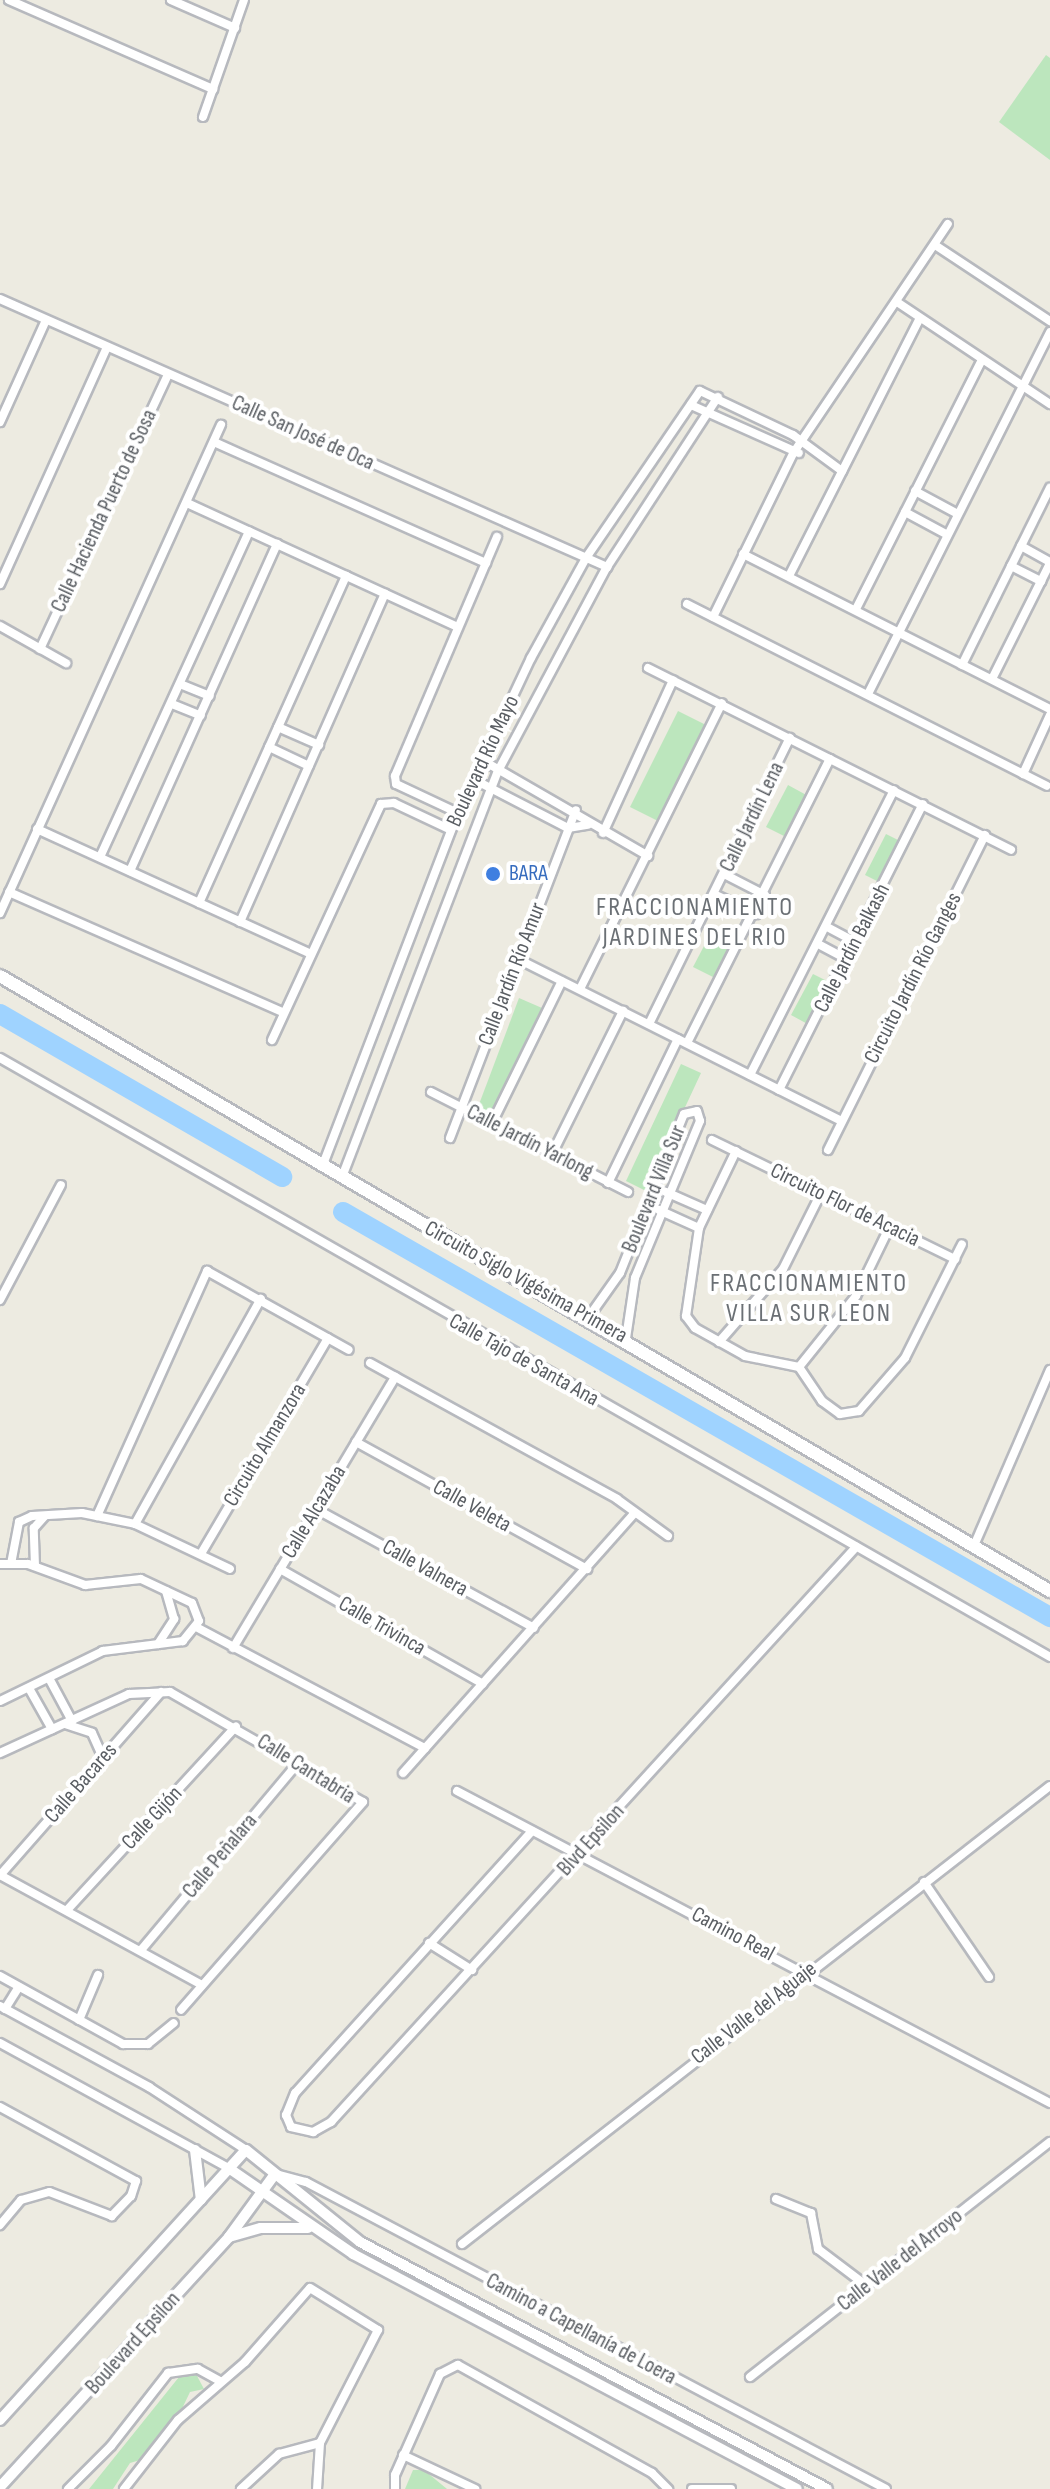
<!DOCTYPE html>
<html>
<head>
<meta charset="utf-8">
<style>
	body { margin:0 }
	#map { position:relative; width:1050px; height:2489px; overflow:hidden; background:#edebe1; font-family:"Sofia Sans Condensed",sans-serif }
	div>[style] { position:absolute }
	[style*='--x'] { left:calc(var(--x)*1px); top:calc(var(--y)*1px); width:calc(var(--w)*1px); rotate:calc(var(--a)*1deg) }
	.green>* { inset:0; background:#bce6bd }
	.river>* { height:20px; margin:-10px; padding:0 10px; transform-origin:10px; border-radius:10px; background:#9fd3ff }
	.roads { filter:drop-shadow(2px 0 #b7b9be) drop-shadow(-2px 0 #b7b9be) drop-shadow(0 2px #b7b9be) drop-shadow(0 -2px #b7b9be) }
	.minor>* { height:8px; margin:-4px; padding:0 4px; transform-origin:4px; border-radius:4px; background:#fff }
	.tertiary>* { height:10px; margin:-5px; padding:0 5px; transform-origin:5px; border-radius:5px; background:#fff }
	.secondary>* { height:12px; margin:-6px; padding:0 6px; transform-origin:6px; border-radius:6px; background:#fff }
	.dots>* { width:22px; height:22px; translate:-50% -50%; box-sizing:border-box; border:4px solid #fff; border-radius:50% }
	span { translate:-50% -50%; white-space:nowrap; text-align:center; line-height:1.15; -webkit-text-stroke:8px #fff; paint-order:stroke }
	.street-label { font-size:22px; color:#5a5e63 }
	.shop-label { font-size:22px; color:#366cbe }
	.left { translate:0 -50%; text-align:left }
	.quarter-label { font-size:26px; color:#6b7075; letter-spacing:2px }
</style>
</head>
<body>
<div id="map">
	<div class="green">
		<i style="clip-path:polygon(1046px 55px,1050px 58px,1050px 160px,999px 122px)"></i>
		<i style="clip-path:polygon(678px 711px,706px 725px,658px 821px,630px 807px)"></i>
		<i style="clip-path:polygon(788px 785px,810px 797px,788px 838px,766px 827px)"></i>
		<i style="clip-path:polygon(886px 834px,908px 845px,887px 886px,865px 875px)"></i>
		<i style="clip-path:polygon(715px 925px,736px 937px,715px 978px,693px 967px)"></i>
		<i style="clip-path:polygon(813px 974px,835px 985px,813px 1027px,791px 1015px)"></i>
		<i style="clip-path:polygon(519px 998px,542px 1008px,491px 1114px,478px 1107px)"></i>
		<i style="clip-path:polygon(681px 1064px,701px 1073px,646px 1191px,626px 1181px)"></i>
		<i style="clip-path:polygon(183px 2372px,196px 2374px,204px 2389px,190px 2392px,179px 2415px,140px 2460px,130px 2463px,113px 2489px,89px 2489px)"></i>
		<i style="clip-path:polygon(413px 2470px,424px 2470px,447px 2489px,405px 2489px)"></i>
	</div>
	<div class="river">
		<i style="--x:0;--y:1014;--w:326;--a:30"></i>
		<i style="--x:343;--y:1212;--w:815;--a:29.81"></i>
	</div>
	<div class="roads">
		<div class="minor">
			<i style="--x:9;--y:0;--w:223;--a:23.6"></i>
			<i style="--x:171;--y:0;--w:70;--a:23.6"></i>
			<i style="--x:203;--y:117;--w:124;--a:-70.7"></i>
			<i style="--x:935;--y:245;--w:138;--a:33.5"></i>
			<i style="--x:0;--y:299;--w:664;--a:23.82"></i>
			<i style="--x:897;--y:302;--w:184;--a:33.7"></i>
			<i style="--x:691;--y:405;--w:118;--a:24"></i>
			<i style="--x:0;--y:422;--w:112;--a:-65.7"></i>
			<i style="--x:214;--y:442;--w:298;--a:24"></i>
			<i style="--x:915;--y:491;--w:47;--a:28.2"></i>
			<i style="--x:187;--y:503;--w:298;--a:24.6"></i>
			<i style="--x:905;--y:512;--w:47;--a:28.2"></i>
			<i style="--x:1021;--y:546;--w:33;--a:29"></i>
			<i style="--x:743;--y:554;--w:344;--a:26.8"></i>
			<i style="--x:1011;--y:566;--w:34;--a:27"></i>
			<i style="--x:789;--y:576;--w:289;--a:-63.1"></i>
			<i style="--x:0;--y:584;--w:260;--a:-65.7"></i>
			<i style="--x:687;--y:604;--w:403;--a:26.8"></i>
			<i style="--x:856;--y:609;--w:279;--a:-63.2"></i>
			<i style="--x:713;--y:617;--w:184;--a:-63.9"></i>
			<i style="--x:794;--y:452;--w:275;--a:-56"></i>
			<i style="--x:0;--y:626;--w:76;--a:29.3"></i>
			<i style="--x:40;--y:649;--w:303;--a:-65"></i>
			<i style="--x:962;--y:665;--w:198;--a:-63.6"></i>
			<i style="--x:648;--y:668;--w:406;--a:26.6"></i>
			<i style="--x:992;--y:679;--w:130;--a:-63.4"></i>
			<i style="--x:180;--y:684;--w:32;--a:22"></i>
			<i style="--x:868;--y:694;--w:405;--a:-63.3"></i>
			<i style="--x:172;--y:704;--w:31;--a:22"></i>
			<i style="--x:278;--y:727;--w:45;--a:23.7"></i>
			<i style="--x:269;--y:747;--w:44;--a:25.4"></i>
			<i style="--x:482;--y:760;--w:192;--a:30"></i>
			<i style="--x:1023;--y:774;--w:65;--a:-65.4"></i>
			<i style="--x:473;--y:779;--w:107;--a:27.3"></i>
			<i style="--x:568;--y:828;--w:20;--a:-9"></i>
			<i style="--x:458;--y:813;--w:68;--a:-154.9"></i>
			<i style="--x:396;--y:784;--w:8;--a:-97"></i>
			<i style="--x:395;--y:776;--w:260;--a:-66.9"></i>
			<i style="--x:37;--y:829;--w:301;--a:24.5"></i>
			<i style="--x:603;--y:833;--w:168;--a:-65.4"></i>
			<i style="--x:100;--y:857;--w:358;--a:-65.4"></i>
			<i style="--x:130;--y:871;--w:359;--a:-65.8"></i>
			<i style="--x:724;--y:874;--w:46;--a:27.1"></i>
			<i style="--x:9;--y:892;--w:300;--a:23.7"></i>
			<i style="--x:714;--y:894;--w:47;--a:25.5"></i>
			<i style="--x:199;--y:903;--w:359;--a:-65.8"></i>
			<i style="--x:0;--y:913;--w:536;--a:-65.64"></i>
			<i style="--x:240;--y:922;--w:359;--a:-66.2"></i>
			<i style="--x:829;--y:928;--w:32;--a:28"></i>
			<i style="--x:820;--y:945;--w:32;--a:28"></i>
			<i style="--x:518;--y:959;--w:362;--a:26.6"></i>
			<i style="--x:580;--y:989;--w:319;--a:-63.6"></i>
			<i style="--x:649;--y:1024;--w:319;--a:-63.8"></i>
			<i style="--x:272;--y:1040;--w:260;--a:-65.2"></i>
			<i style="--x:381;--y:804;--w:13;--a:-4"></i>
			<i style="--x:394;--y:803;--w:63;--a:25.3"></i>
			<i style="--x:687;--y:1043;--w:318;--a:-63.3"></i>
			<i style="--x:0;--y:1058;--w:1209;--a:29.7"></i>
			<i style="--x:750;--y:1075;--w:319;--a:-63.2"></i>
			<i style="--x:779;--y:1090;--w:320;--a:-63.3"></i>
			<i style="--x:431;--y:1092;--w:221;--a:26.9"></i>
			<i style="--x:492;--y:1123;--w:158;--a:-63.8"></i>
			<i style="--x:450;--y:1138;--w:351;--a:-69"></i>
			<i style="--x:712;--y:1140;--w:271;--a:26.1"></i>
			<i style="--x:828;--y:1150;--w:352;--a:-63.5"></i>
			<i style="--x:736;--y:1151;--w:85;--a:115.7"></i>
			<i style="--x:699;--y:1228;--w:89;--a:98.4"></i>
			<i style="--x:686;--y:1316;--w:15;--a:53"></i>
			<i style="--x:695;--y:1328;--w:57;--a:29.2"></i>
			<i style="--x:745;--y:1356;--w:55;--a:11.5"></i>
			<i style="--x:799;--y:1367;--w:41;--a:55.9"></i>
			<i style="--x:822;--y:1401;--w:22;--a:36"></i>
			<i style="--x:840;--y:1414;--w:19;--a:-9"></i>
			<i style="--x:859;--y:1411;--w:70;--a:-49"></i>
			<i style="--x:905;--y:1358;--w:127;--a:-63.4"></i>
			<i style="--x:552;--y:1154;--w:160;--a:-63.6"></i>
			<i style="--x:322;--y:1167;--w:379;--a:-69"></i>
			<i style="--x:458;--y:813;--w:171;--a:-64.8"></i>
			<i style="--x:531;--y:658;--w:114;--a:-61.2"></i>
			<i style="--x:586;--y:558;--w:202;--a:-55.7"></i>
			<i style="--x:700;--y:391;--w:103;--a:25.3"></i>
			<i style="--x:793;--y:435;--w:61;--a:36.3"></i>
			<i style="--x:342;--y:1177;--w:437;--a:-69"></i>
			<i style="--x:499;--y:769;--w:229;--a:-61.9"></i>
			<i style="--x:607;--y:567;--w:203;--a:-56.9"></i>
			<i style="--x:608;--y:1183;--w:160;--a:-64.1"></i>
			<i style="--x:666;--y:1192;--w:45;--a:23.7"></i>
			<i style="--x:659;--y:1210;--w:44;--a:24.2"></i>
			<i style="--x:0;--y:1300;--w:130;--a:-62.1"></i>
			<i style="--x:588;--y:1318;--w:55;--a:-54.6"></i>
			<i style="--x:620;--y:1273;--w:171;--a:-68.1"></i>
			<i style="--x:684;--y:1114;--w:13;--a:-13"></i>
			<i style="--x:697;--y:1111;--w:10;--a:73"></i>
			<i style="--x:700;--y:1121;--w:170;--a:112.5"></i>
			<i style="--x:635;--y:1278;--w:61;--a:98.5"></i>
			<i style="--x:719;--y:1342;--w:97;--a:-48.8"></i>
			<i style="--x:783;--y:1269;--w:85;--a:-63.4"></i>
			<i style="--x:370;--y:1363;--w:282;--a:28.8"></i>
			<i style="--x:617;--y:1499;--w:63;--a:36"></i>
			<i style="--x:799;--y:1367;--w:91;--a:-51.2"></i>
			<i style="--x:856;--y:1296;--w:76;--a:-64.1"></i>
			<i style="--x:356;--y:1442;--w:264;--a:28.8"></i>
			<i style="--x:316;--y:1509;--w:248;--a:28.6"></i>
			<i style="--x:97;--y:1516;--w:269;--a:-65.8"></i>
			<i style="--x:207;--y:1271;--w:162;--a:29.1"></i>
			<i style="--x:135;--y:1524;--w:258;--a:-60.8"></i>
			<i style="--x:973;--y:1548;--w:194;--a:-66.6"></i>
			<i style="--x:202;--y:1552;--w:248;--a:-59.5"></i>
			<i style="--x:0;--y:1564;--w:28;--a:0"></i>
			<i style="--x:28;--y:1564;--w:61;--a:20.2"></i>
			<i style="--x:85;--y:1585;--w:56;--a:-6.1"></i>
			<i style="--x:141;--y:1579;--w:56;--a:25.2"></i>
			<i style="--x:192;--y:1603;--w:19;--a:69"></i>
			<i style="--x:199;--y:1621;--w:26;--a:129"></i>
			<i style="--x:183;--y:1641;--w:81;--a:172.9"></i>
			<i style="--x:103;--y:1651;--w:114;--a:154.1"></i>
			<i style="--x:11;--y:1564;--w:43;--a:-79.2"></i>
			<i style="--x:19;--y:1522;--w:14;--a:-25"></i>
			<i style="--x:32;--y:1516;--w:50;--a:-3.4"></i>
			<i style="--x:82;--y:1513;--w:54;--a:11.7"></i>
			<i style="--x:135;--y:1524;--w:105;--a:25.3"></i>
			<i style="--x:35;--y:1566;--w:38;--a:-92"></i>
			<i style="--x:34;--y:1528;--w:15;--a:-48"></i>
			<i style="--x:280;--y:1569;--w:233;--a:29.5"></i>
			<i style="--x:198;--y:1628;--w:257;--a:27.9"></i>
			<i style="--x:158;--y:1644;--w:30;--a:-57"></i>
			<i style="--x:174;--y:1619;--w:29;--a:-106"></i>
			<i style="--x:233;--y:1648;--w:316;--a:-59.1"></i>
			<i style="--x:50;--y:1680;--w:47;--a:61.8"></i>
			<i style="--x:30;--y:1690;--w:45;--a:60.6"></i>
			<i style="--x:161;--y:1692;--w:244;--a:131.3"></i>
			<i style="--x:0;--y:1875;--w:230;--a:28.6"></i>
			<i style="--x:65;--y:1724;--w:28;--a:18"></i>
			<i style="--x:92;--y:1733;--w:27;--a:66"></i>
			<i style="--x:0;--y:1753;--w:142;--a:-24.6"></i>
			<i style="--x:129;--y:1694;--w:41;--a:-2.8"></i>
			<i style="--x:170;--y:1692;--w:222;--a:29.7"></i>
			<i style="--x:363;--y:1802;--w:276;--a:131.2"></i>
			<i style="--x:403;--y:1773;--w:347;--a:-48.3"></i>
			<i style="--x:457;--y:1791;--w:670;--a:27.75"></i>
			<i style="--x:532;--y:1831;--w:353;--a:132.1"></i>
			<i style="--x:295;--y:2093;--w:24;--a:112"></i>
			<i style="--x:286;--y:2115;--w:13;--a:67"></i>
			<i style="--x:291;--y:2127;--w:23;--a:13"></i>
			<i style="--x:313;--y:2132;--w:21;--a:-29"></i>
			<i style="--x:331;--y:2122;--w:779;--a:-47.6"></i>
			<i style="--x:924;--y:1882;--w:115;--a:55.6"></i>
			<i style="--x:68;--y:1909;--w:248;--a:-47.4"></i>
			<i style="--x:429;--y:1943;--w:51;--a:32.1"></i>
			<i style="--x:141;--y:1950;--w:246;--a:-50"></i>
			<i style="--x:0;--y:1976;--w:141;--a:28.9"></i>
			<i style="--x:123;--y:2044;--w:25;--a:0"></i>
			<i style="--x:148;--y:2044;--w:33;--a:-39"></i>
			<i style="--x:0;--y:2006;--w:170;--a:28.5"></i>
			<i style="--x:149;--y:2087;--w:116;--a:33"></i>
			<i style="--x:5;--y:2009;--w:26;--a:-58"></i>
			<i style="--x:79;--y:2020;--w:49;--a:-67.1"></i>
			<i style="--x:0;--y:2043;--w:262;--a:28.7"></i>
			<i style="--x:0;--y:2107;--w:155;--a:28.6"></i>
			<i style="--x:136;--y:2181;--w:16;--a:108"></i>
			<i style="--x:131;--y:2196;--w:28;--a:134"></i>
			<i style="--x:112;--y:2216;--w:67;--a:-159.1"></i>
			<i style="--x:49;--y:2192;--w:29;--a:164"></i>
			<i style="--x:21;--y:2200;--w:33;--a:130"></i>
			<i style="--x:276;--y:2174;--w:31;--a:15"></i>
			<i style="--x:306;--y:2182;--w:656;--a:27.89"></i>
			<i style="--x:776;--y:2199;--w:38;--a:22"></i>
			<i style="--x:811;--y:2213;--w:37;--a:79"></i>
			<i style="--x:818;--y:2249;--w:61;--a:37.1"></i>
			<i style="--x:462;--y:2244;--w:745;--a:-37.92"></i>
			<i style="--x:750;--y:2377;--w:381;--a:-38.1"></i>
			<i style="--x:403;--y:2455;--w:80;--a:25.3"></i>
			<i style="--x:68;--y:2489;--w:61;--a:-45"></i>
			<i style="--x:111;--y:2446;--w:93;--a:-52"></i>
			<i style="--x:168;--y:2373;--w:30;--a:-8"></i>
			<i style="--x:198;--y:2369;--w:26;--a:29"></i>
			<i style="--x:124;--y:2489;--w:88;--a:-52"></i>
			<i style="--x:178;--y:2420;--w:89;--a:-40.9"></i>
			<i style="--x:245;--y:2362;--w:98;--a:-48.7"></i>
			<i style="--x:310;--y:2288;--w:80;--a:31.7"></i>
			<i style="--x:378;--y:2330;--w:127;--a:117.2"></i>
			<i style="--x:320;--y:2443;--w:46;--a:93.7"></i>
			<i style="--x:241;--y:2489;--w:52;--a:-42.6"></i>
			<i style="--x:279;--y:2454;--w:42;--a:-15"></i>
			<i style="--x:395;--y:2489;--w:14;--a:-90"></i>
			<i style="--x:395;--y:2475;--w:111;--a:-66"></i>
			<i style="--x:440;--y:2374;--w:20;--a:-27"></i>
			<i style="--x:458;--y:2365;--w:222;--a:29.1"></i>
			<i style="--x:652;--y:2473;--w:23;--a:45"></i>
			<i style="--x:692;--y:2489;--w:39;--a:0"></i>
		</div>
		<div class="tertiary">
			<i style="--x:195;--y:2150;--w:50;--a:83.2"></i>
			<i style="--x:230;--y:2169;--w:150;--a:34.6"></i>
			<i style="--x:353;--y:2254;--w:502;--a:27.89"></i>
			<i style="--x:229;--y:2237;--w:33;--a:-16"></i>
			<i style="--x:261;--y:2228;--w:47;--a:0"></i>
			<i style="--x:0;--y:2420;--w:365;--a:-47.7"></i>
			<i style="--x:246;--y:2150;--w:146;--a:38.9"></i>
			<i style="--x:360;--y:2242;--w:528;--a:27.87"></i>
			<i style="--x:0;--y:2487;--w:339;--a:-47.5"></i>
			<i style="--x:229;--y:2237;--w:78;--a:-53.9"></i>
		</div>
		<div class="secondary">
			<i style="--x:0;--y:976;--w:1217;--a:30.36"></i>
		</div>
	</div>
	<div class="dots">
		<i style="left:493px;top:874px;background:#3f7fe0"></i>
	</div>
	<div class="street-label">
		<span style="left:303px;top:433px;rotate:24deg">Calle San José de Oca</span>
		<span style="left:104px;top:511px;rotate:-65deg">Calle Hacienda Puerto de Sosa</span>
		<span style="left:483px;top:761px;rotate:-65deg">Boulevard Río Mayo</span>
		<span style="left:752px;top:817px;rotate:-64deg">Calle Jardín Lena</span>
		<span style="left:852px;top:948px;rotate:-63deg">Calle Jardín Balkash</span>
		<span style="left:512px;top:974px;rotate:-69deg">Calle Jardín Río Amur</span>
		<span style="left:913px;top:978px;rotate:-63deg">Circuito Jardín Río Ganges</span>
		<span style="left:530px;top:1142px;rotate:27deg">Calle Jardín Yarlong</span>
		<span style="left:654px;top:1189px;rotate:-68deg">Boulevard Villa Sur</span>
		<span style="left:845px;top:1205px;rotate:26deg">Circuito Flor de Acacia</span>
		<span style="left:526px;top:1282px;rotate:29deg">Circuito Siglo Vigésima Primera</span>
		<span style="left:524px;top:1360px;rotate:29deg">Calle Tajo de Santa Ana</span>
		<span style="left:265px;top:1445px;rotate:-59deg">Circuito Almanzora</span>
		<span style="left:472px;top:1506px;rotate:29deg">Calle Veleta</span>
		<span style="left:314px;top:1512px;rotate:-59deg">Calle Alcazaba</span>
		<span style="left:425px;top:1568px;rotate:29deg">Calle Valnera</span>
		<span style="left:382px;top:1626px;rotate:30deg">Calle Trivinca</span>
		<span style="left:306px;top:1769px;rotate:32deg">Calle Cantabria</span>
		<span style="left:81px;top:1783px;rotate:-49deg">Calle Bacares</span>
		<span style="left:152px;top:1818px;rotate:-47deg">Calle Gijón</span>
		<span style="left:591px;top:1840px;rotate:-48deg">Blvd Epsilon</span>
		<span style="left:220px;top:1856px;rotate:-50deg">Calle Peñalara</span>
		<span style="left:733px;top:1934px;rotate:28deg">Camino Real</span>
		<span style="left:754px;top:2013px;rotate:-38deg">Calle Valle del Aguaje</span>
		<span style="left:900px;top:2260px;rotate:-38deg">Calle Valle del Arroyo</span>
		<span style="left:581px;top:2329px;rotate:28deg">Camino a Capellanía de Loera</span>
		<span style="left:133px;top:2343px;rotate:-48deg">Boulevard Epsilon</span>
	</div>
	<div class="shop-label">
		<span class="left" style="left:509px;top:874px">BARA</span>
	</div>
	<div class="quarter-label">
		<span style="left:695px;top:923px">FRACCIONAMIENTO<br>JARDINES DEL RIO</span>
		<span style="left:809px;top:1299px">FRACCIONAMIENTO<br>VILLA SUR LEON</span>
	</div>
</div>
</body>
</html>
